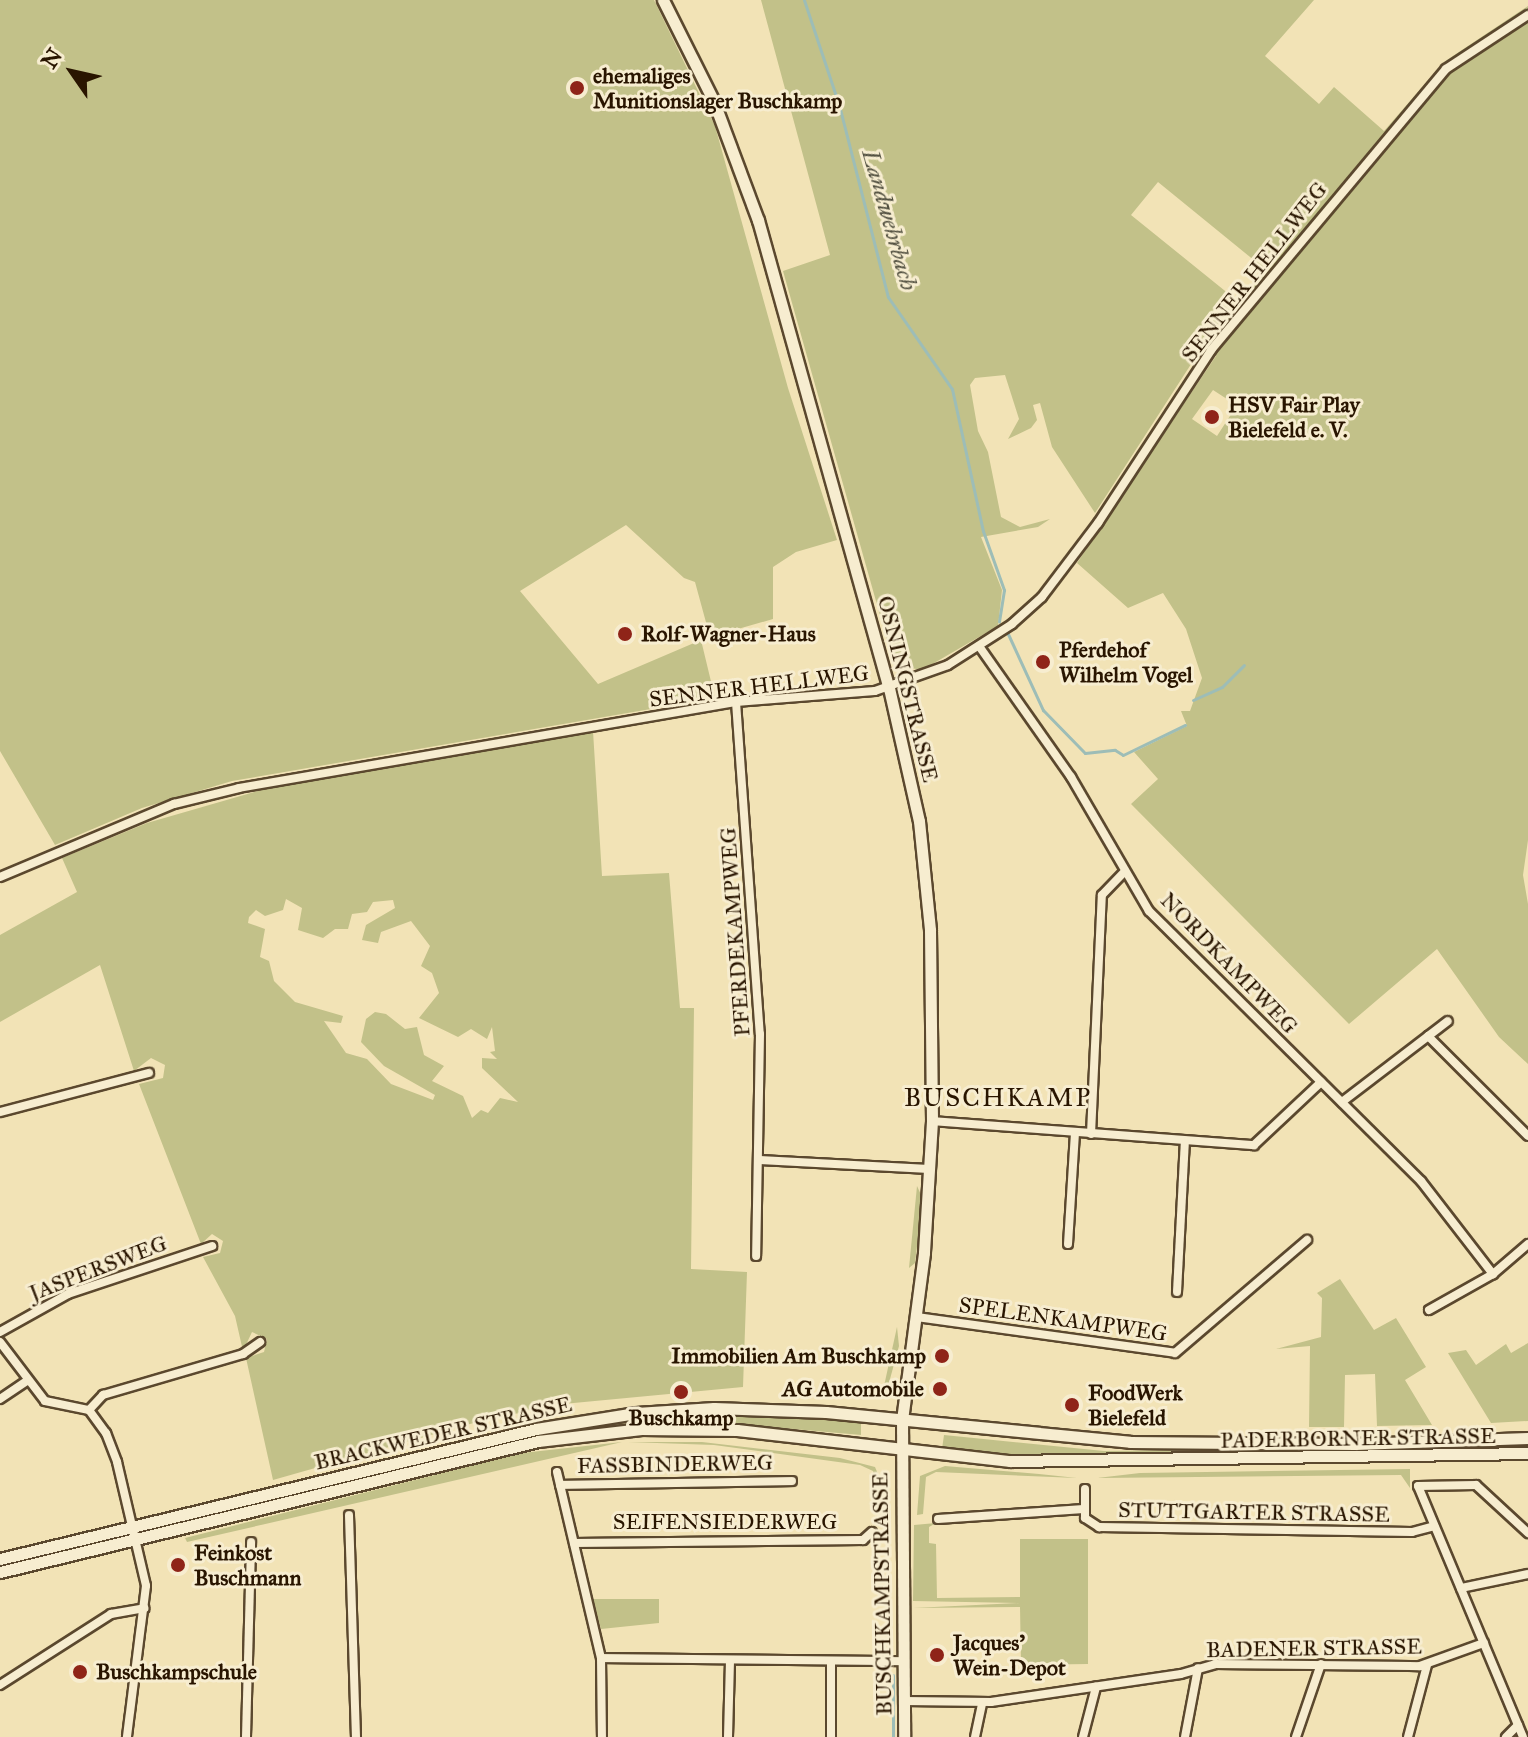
<!DOCTYPE html>
<html>
<head>
<meta charset="utf-8">
<style>
	body { margin:0 }
	#map { position:relative; width:1528px; height:1737px; overflow:hidden; background:#f2e3b6; font-family:"IM FELL Great Primer",serif }
	div>[style] { position:absolute }
	[style*='--x'] { left:calc(var(--x)*1px); top:calc(var(--y)*1px); width:calc(var(--w)*1px); rotate:calc(var(--a)*1deg) }
	.green>* { inset:0; background:#c2c189 }
	.stream>* { height:3px; margin:-1.5px; padding:0 1.5px; transform-origin:1.5px; border-radius:1.5px; background:#9dbdb7 }
	.roads { filter:drop-shadow(2px 0 #5b482e) drop-shadow(-2px 0 #5b482e) drop-shadow(0 2px #5b482e) drop-shadow(0 -2px #5b482e) }
	.street>* { height:8px; margin:-4px; padding:0 4px; transform-origin:4px; border-radius:4px; background:#f7edd0 }
	.secondary>* { height:11px; margin:-5.5px; padding:0 5.5px; transform-origin:5.5px; border-radius:5.5px; background:#f7edd0 }
	.dots>* { width:22px; height:22px; translate:-50% -50%; box-sizing:border-box; border:4px solid #f7edd0; border-radius:50% }
	span { translate:-50% -50%; white-space:nowrap; text-align:center; line-height:1.15; -webkit-text-stroke:6px #f7edd0; paint-order:stroke }
	.poi-label { font-size:22px; color:#291500; font-weight:700 }
	.left { translate:0 -50%; text-align:left }
	.right { translate:-100% -50%; text-align:right }
	.street-label { font-size:22px; color:#291500 }
	.water-label { font-size:24px; color:#525040; font-style:italic }
	.quarter-label { font-size:26px; color:#291500; letter-spacing:2px }
	.north { position:absolute; left:32px; top:32px; width:80px; height:80px; -webkit-text-stroke:6px #f7edd0; paint-order:stroke; rotate:304deg; font-size:22px; font-weight:700; line-height:32px; text-align:center; color:#291500 }
	.north::after { content:''; display:block; margin:auto; width:28px; height:36px; background:#291500; clip-path:polygon(50% 0,100% 100%,50% 72%,0 100%) }
</style>
</head>
<body>
<div id="map">
	<div class="green">
		<i style="clip-path:polygon(0 0,654px 0,715px 126px,788px 388px,837px 540px,796px 552px,773px 567px,773px 619px,710px 637px,695px 582px,684px 578px,626px 525px,520px 591px,598px 684px,701px 640px,715px 698px,232px 781px,142px 808px,55px 845px,0 751px)"></i>
		<i style="clip-path:polygon(evenodd,761px 0,1314px 0,1265px 56px,1319px 104px,1334px 87px,1384px 131px,1444px 62px,1528px 6px,1528px 840px,1523px 875px,1528px 904px,1528px 1064px,1499px 1037px,1437px 949px,1349px 1024px,1131px 804px,1158px 779px,1134px 752px,1187px 726px,1181px 711px,1190px 711px,1202px 678px,1186px 629px,1163px 593px,1128px 608px,1077px 563px,1216px 356px,1211px 350px,1195px 358px,1095px 513px,1052px 447px,1040px 403px,1033px 405px,1037px 420px,1031px 428px,1008px 439px,1019px 419px,1005px 375px,975px 378px,970px 385px,978px 431px,988px 452px,1001px 517px,1020px 527px,1050px 519px,1038px 527px,981px 537px,1002px 590px,998px 626px,922px 670px,894px 665px,783px 271px,830px 255px,761px 0,1158px 182px,1266px 270px,1240px 303px,1131px 215px,1158px 182px,761px 0,1213px 390px,1230px 401px,1236px 393px,1241px 399px,1217px 436px,1192px 419px,1213px 390px)"></i>
		<i style="clip-path:polygon(evenodd,593px 731px,602px 876px,669px 873px,680px 1008px,694px 1008px,691px 1269px,747px 1272px,743px 1387px,563px 1404px,484px 1420px,273px 1480px,246px 1358px,264px 1352px,267px 1339px,252px 1332px,243px 1351px,235px 1316px,203px 1257px,220px 1253px,223px 1241px,212px 1234px,201px 1244px,139px 1084px,163px 1078px,165px 1065px,151px 1058px,134px 1071px,100px 965px,0 1022px,0 935px,77px 892px,62px 858px,147px 823px,261px 790px,593px 731px,286px 899px,302px 908px,298px 930px,323px 938px,335px 929px,348px 929px,352px 914px,367px 912px,373px 902px,393px 900px,395px 908px,366px 925px,362px 940px,378px 943px,381px 932px,411px 921px,430px 946px,421px 966px,432px 973px,439px 993px,419px 1018px,458px 1037px,471px 1029px,487px 1039px,492px 1027px,495px 1051px,490px 1052px,497px 1059px,482px 1058px,482px 1068px,518px 1102px,500px 1098px,488px 1113px,481px 1110px,472px 1118px,463px 1096px,432px 1081px,444px 1066px,424px 1055px,417px 1027px,405px 1029px,386px 1014px,375px 1012px,366px 1019px,361px 1042px,384px 1066px,435px 1095px,433px 1100px,391px 1084px,367px 1059px,346px 1053px,324px 1021px,341px 1023px,343px 1016px,295px 1002px,274px 981px,269px 961px,260px 957px,265px 929px,248px 923px,249px 917px,256px 910px,265px 916px,283px 910px,286px 899px)"></i>
		<i style="clip-path:polygon(917px 1186px,922px 1197px,918px 1238px,915px 1263px,909px 1268px)"></i>
		<i style="clip-path:polygon(1340px 1279px,1374px 1330px,1396px 1318px,1426px 1367px,1405px 1380px,1432px 1425px,1377px 1426px,1375px 1374px,1345px 1375px,1344px 1427px,1309px 1427px,1310px 1346px,1276px 1349px,1321px 1337px,1322px 1298px,1317px 1293px)"></i>
		<i style="clip-path:polygon(897px 1327px,899px 1346px,887px 1390px,884px 1386px)"></i>
		<i style="clip-path:polygon(1528px 1343px,1528px 1421px,1491px 1423px,1448px 1353px,1466px 1350px,1476px 1365px,1506px 1344px,1511px 1353px)"></i>
		<i style="clip-path:polygon(682px 1415px,861px 1420px,861px 1435px,704px 1421px,559px 1433px)"></i>
		<i style="clip-path:polygon(944px 1435px,1104px 1451px,1528px 1447px,1005px 1456px,942px 1449px)"></i>
		<i style="clip-path:polygon(622px 1442px,187px 1542px,185px 1538px,522px 1453px)"></i>
		<i style="clip-path:polygon(628px 1442px,702px 1442px,840px 1458px,875px 1467px,883px 1486px,878px 1486px,873px 1471px,860px 1465px,714px 1445px)"></i>
		<i style="clip-path:polygon(945px 1466px,1039px 1474px,1077px 1478px,936px 1472px,926px 1477px,923px 1514px,917px 1515px,920px 1476px)"></i>
		<i style="clip-path:polygon(1410px 1469px,1410px 1488px,1401px 1475px,1097px 1478px,1140px 1473px)"></i>
		<i style="clip-path:polygon(936px 1523px,929px 1527px,929px 1543px,936px 1544px,937px 1598px,1020px 1597px,1020px 1539px,1088px 1539px,1088px 1664px,1021px 1665px,1020px 1607px,913px 1608px,1020px 1603px,913px 1601px,914px 1525px)"></i>
		<i style="clip-path:polygon(593px 1599px,659px 1599px,659px 1623px,601px 1629px)"></i>
	</div>
	<div class="stream">
		<i style="--x:804;--y:0;--w:111;--a:71.6"></i>
		<i style="--x:839;--y:105;--w:198;--a:75.7"></i>
		<i style="--x:888;--y:297;--w:112;--a:55.2"></i>
		<i style="--x:952;--y:389;--w:145;--a:77.7"></i>
		<i style="--x:983;--y:531;--w:63;--a:70.4"></i>
		<i style="--x:1004;--y:590;--w:32;--a:99"></i>
		<i style="--x:1008;--y:634;--w:84;--a:65.3"></i>
		<i style="--x:1043;--y:710;--w:60;--a:45.7"></i>
		<i style="--x:1085;--y:753;--w:30;--a:-6"></i>
		<i style="--x:1115;--y:750;--w:9;--a:32"></i>
		<i style="--x:1123;--y:755;--w:69;--a:-25.8"></i>
		<i style="--x:1193;--y:700;--w:32;--a:-24"></i>
		<i style="--x:1222;--y:687;--w:31;--a:-45"></i>
		<i style="--x:893;--y:1737;--w:62;--a:-90"></i>
	</div>
	<div class="roads">
		<div class="street">
			<i style="--x:979;--y:646;--w:160;--a:54.9"></i>
			<i style="--x:1071;--y:777;--w:155;--a:59.8"></i>
			<i style="--x:1149;--y:911;--w:383;--a:44.8"></i>
			<i style="--x:1421;--y:1181;--w:118;--a:52.3"></i>
			<i style="--x:736;--y:702;--w:333;--a:85.9"></i>
			<i style="--x:760;--y:1034;--w:222;--a:91"></i>
			<i style="--x:0;--y:877;--w:189;--a:-22.8"></i>
			<i style="--x:174;--y:804;--w:67;--a:-13.8"></i>
			<i style="--x:239;--y:788;--w:504;--a:-9.82"></i>
			<i style="--x:736;--y:702;--w:139;--a:-4.5"></i>
			<i style="--x:875;--y:691;--w:77;--a:-19.6"></i>
			<i style="--x:948;--y:665;--w:76;--a:-32.6"></i>
			<i style="--x:1012;--y:624;--w:40;--a:-42"></i>
			<i style="--x:1042;--y:597;--w:93;--a:-52.9"></i>
			<i style="--x:1098;--y:523;--w:207;--a:-56.8"></i>
			<i style="--x:1211;--y:350;--w:366;--a:-50.1"></i>
			<i style="--x:1446;--y:69;--w:98;--a:-33.4"></i>
			<i style="--x:1428;--y:1036;--w:141;--a:45"></i>
			<i style="--x:1342;--y:1102;--w:133;--a:-37.4"></i>
			<i style="--x:0;--y:1112;--w:154;--a:-14.7"></i>
			<i style="--x:932;--y:1121;--w:323;--a:4.3"></i>
			<i style="--x:1254;--y:1145;--w:92;--a:-43.2"></i>
			<i style="--x:1091;--y:1134;--w:239;--a:-87.4"></i>
			<i style="--x:1102;--y:895;--w:33;--a:-46"></i>
			<i style="--x:759;--y:1160;--w:171;--a:3"></i>
			<i style="--x:1068;--y:1244;--w:111;--a:-86.4"></i>
			<i style="--x:1177;--y:1292;--w:151;--a:-87"></i>
			<i style="--x:1429;--y:1310;--w:73;--a:-29.4"></i>
			<i style="--x:1493;--y:1274;--w:46;--a:-40.6"></i>
			<i style="--x:917;--y:1317;--w:260;--a:7.9"></i>
			<i style="--x:1175;--y:1353;--w:174;--a:-40.6"></i>
			<i style="--x:0;--y:1332;--w:78;--a:-29.2"></i>
			<i style="--x:68;--y:1294;--w:152;--a:-18.4"></i>
			<i style="--x:0;--y:1342;--w:74;--a:52.7"></i>
			<i style="--x:45;--y:1401;--w:45;--a:11.6"></i>
			<i style="--x:89;--y:1410;--w:29;--a:54"></i>
			<i style="--x:106;--y:1433;--w:31;--a:69"></i>
			<i style="--x:117;--y:1462;--w:127;--a:76.8"></i>
			<i style="--x:146;--y:1586;--w:152;--a:97.2"></i>
			<i style="--x:0;--y:1399;--w:32;--a:-34"></i>
			<i style="--x:89;--y:1410;--w:21;--a:-47"></i>
			<i style="--x:103;--y:1395;--w:146;--a:-16.3"></i>
			<i style="--x:243;--y:1354;--w:21;--a:-35"></i>
			<i style="--x:557;--y:1472;--w:191;--a:76.7"></i>
			<i style="--x:601;--y:1658;--w:79;--a:89.3"></i>
			<i style="--x:560;--y:1485;--w:232;--a:-1"></i>
			<i style="--x:1085;--y:1489;--w:29;--a:90"></i>
			<i style="--x:1085;--y:1518;--w:17;--a:33"></i>
			<i style="--x:1099;--y:1527;--w:313;--a:0.9"></i>
			<i style="--x:1412;--y:1532;--w:23;--a:-15"></i>
			<i style="--x:349;--y:1515;--w:222;--a:88.2"></i>
			<i style="--x:938;--y:1519;--w:146;--a:-3.9"></i>
			<i style="--x:574;--y:1543;--w:289;--a:-0.6"></i>
			<i style="--x:863;--y:1540;--w:12;--a:-42"></i>
			<i style="--x:1461;--y:1588;--w:68;--a:-11.8"></i>
			<i style="--x:601;--y:1658;--w:303;--a:0.6"></i>
			<i style="--x:831;--y:1662;--w:75;--a:90"></i>
			<i style="--x:0;--y:1685;--w:132;--a:-32.6"></i>
			<i style="--x:111;--y:1614;--w:34;--a:-10"></i>
			<i style="--x:904;--y:1701;--w:87;--a:0.7"></i>
			<i style="--x:991;--y:1702;--w:192;--a:-8.4"></i>
			<i style="--x:1181;--y:1674;--w:35;--a:-16"></i>
			<i style="--x:1215;--y:1664;--w:205;--a:0.6"></i>
			<i style="--x:1420;--y:1666;--w:68;--a:-19.8"></i>
			<i style="--x:246;--y:1737;--w:195;--a:-88.5"></i>
			<i style="--x:728;--y:1737;--w:76;--a:-88.5"></i>
			<i style="--x:975;--y:1737;--w:35;--a:-78"></i>
			<i style="--x:1083;--y:1737;--w:52;--a:-75.4"></i>
			<i style="--x:1185;--y:1737;--w:70;--a:-79.3"></i>
			<i style="--x:1296;--y:1737;--w:77;--a:-71.1"></i>
			<i style="--x:1408;--y:1737;--w:74;--a:-75.2"></i>
			<i style="--x:1506;--y:1737;--w:17;--a:-45"></i>
			<i style="--x:1523;--y:1737;--w:272;--a:-112.7"></i>
			<i style="--x:1418;--y:1486;--w:58;--a:-1"></i>
			<i style="--x:1476;--y:1485;--w:71;--a:42.7"></i>
		</div>
		<div class="secondary">
			<i style="--x:663;--y:0;--w:114;--a:63.4"></i>
			<i style="--x:714;--y:102;--w:126;--a:69.6"></i>
			<i style="--x:758;--y:220;--w:486;--a:74.4"></i>
			<i style="--x:889;--y:688;--w:136;--a:77.3"></i>
			<i style="--x:919;--y:821;--w:110;--a:84.2"></i>
			<i style="--x:930;--y:930;--w:191;--a:89.4"></i>
			<i style="--x:932;--y:1121;--w:132;--a:93.5"></i>
			<i style="--x:924;--y:1253;--w:168;--a:97.5"></i>
			<i style="--x:902;--y:1420;--w:317;--a:89.6"></i>
			<i style="--x:0;--y:1559;--w:552;--a:-13.63"></i>
			<i style="--x:536;--y:1429;--w:101;--a:-9.1"></i>
			<i style="--x:636;--y:1413;--w:78;--a:-3.7"></i>
			<i style="--x:714;--y:1408;--w:112;--a:2"></i>
			<i style="--x:826;--y:1412;--w:305;--a:5.6"></i>
			<i style="--x:1130;--y:1442;--w:225;--a:0.5"></i>
			<i style="--x:1355;--y:1444;--w:173;--a:-2"></i>
			<i style="--x:0;--y:1572;--w:554;--a:-13.68"></i>
			<i style="--x:538;--y:1441;--w:104;--a:-6.6"></i>
			<i style="--x:641;--y:1429;--w:96;--a:0.6"></i>
			<i style="--x:737;--y:1430;--w:275;--a:6.5"></i>
			<i style="--x:1010;--y:1461;--w:518;--a:-0.88"></i>
		</div>
	</div>
	<div class="dots">
		<i style="left:577px;top:88px;background:#8f2418"></i>
		<i style="left:1212px;top:417px;background:#8f2418"></i>
		<i style="left:625px;top:634px;background:#8f2418"></i>
		<i style="left:1043px;top:662px;background:#8f2418"></i>
		<i style="left:942px;top:1356px;background:#8f2418"></i>
		<i style="left:940px;top:1389px;background:#8f2418"></i>
		<i style="left:681px;top:1392px;background:#8f2418"></i>
		<i style="left:1072px;top:1405px;background:#8f2418"></i>
		<i style="left:178px;top:1565px;background:#8f2418"></i>
		<i style="left:937px;top:1655px;background:#8f2418"></i>
		<i style="left:80px;top:1672px;background:#8f2418"></i>
	</div>
	<div class="poi-label">
		<span class="left" style="left:593px;top:88px">ehemaliges<br>Munitionslager Buschkamp</span>
		<span class="left" style="left:1228px;top:417px">HSV Fair Play<br>Bielefeld e. V.</span>
		<span class="left" style="left:641px;top:634px">Rolf-Wagner-Haus</span>
		<span class="left" style="left:1059px;top:662px">Pferdehof<br>Wilhelm Vogel</span>
		<span class="right" style="left:926px;top:1356px">Immobilien Am Buschkamp</span>
		<span class="right" style="left:924px;top:1389px">AG Automobile</span>
		<span class="left" style="left:1088px;top:1405px">FoodWerk<br>Bielefeld</span>
		<span style="left:681px;top:1418px">Buschkamp</span>
		<span class="left" style="left:194px;top:1565px">Feinkost<br>Buschmann</span>
		<span class="left" style="left:953px;top:1655px">Jacques'<br>Wein-Depot</span>
		<span class="left" style="left:96px;top:1672px">Buschkampschule</span>
	</div>
	<div class="street-label">
		<span style="left:1254px;top:272px;rotate:-52deg">SENNER HELLWEG</span>
		<span style="left:759px;top:686px;rotate:-7deg">SENNER HELLWEG</span>
		<span style="left:908px;top:689px;rotate:76deg">OSNINGSTRASSE</span>
		<span style="left:735px;top:932px;rotate:-94deg">PFERDEKAMPWEG</span>
		<span style="left:1229px;top:963px;rotate:46deg">NORDKAMPWEG</span>
		<span style="left:98px;top:1268px;rotate:-21deg">JASPERSWEG</span>
		<span style="left:1063px;top:1319px;rotate:8deg">SPELENKAMPWEG</span>
		<span style="left:443px;top:1433px;rotate:-13deg">BRACKWEDER STRASSE</span>
		<span style="left:1358px;top:1438px;rotate:-1deg">PADERBORNER STRASSE</span>
		<span style="left:675px;top:1464px;rotate:-1deg">FASSBINDERWEG</span>
		<span style="left:1254px;top:1512px;rotate:1deg">STUTTGARTER STRASSE</span>
		<span style="left:725px;top:1522px">SEIFENSIEDERWEG</span>
		<span style="left:882px;top:1594px;rotate:-91deg">BUSCHKAMPSTRASSE</span>
		<span style="left:1314px;top:1648px;rotate:-1deg">BADENER STRASSE</span>
	</div>
	<div class="water-label">
		<span style="left:889px;top:220px;rotate:74deg">Landwehrbach</span>
	</div>
	<div class="quarter-label">
		<span style="left:998px;top:1098px">BUSCHKAMP</span>
	</div>
	<div class="north">N</div>
</div>
</body>
</html>
